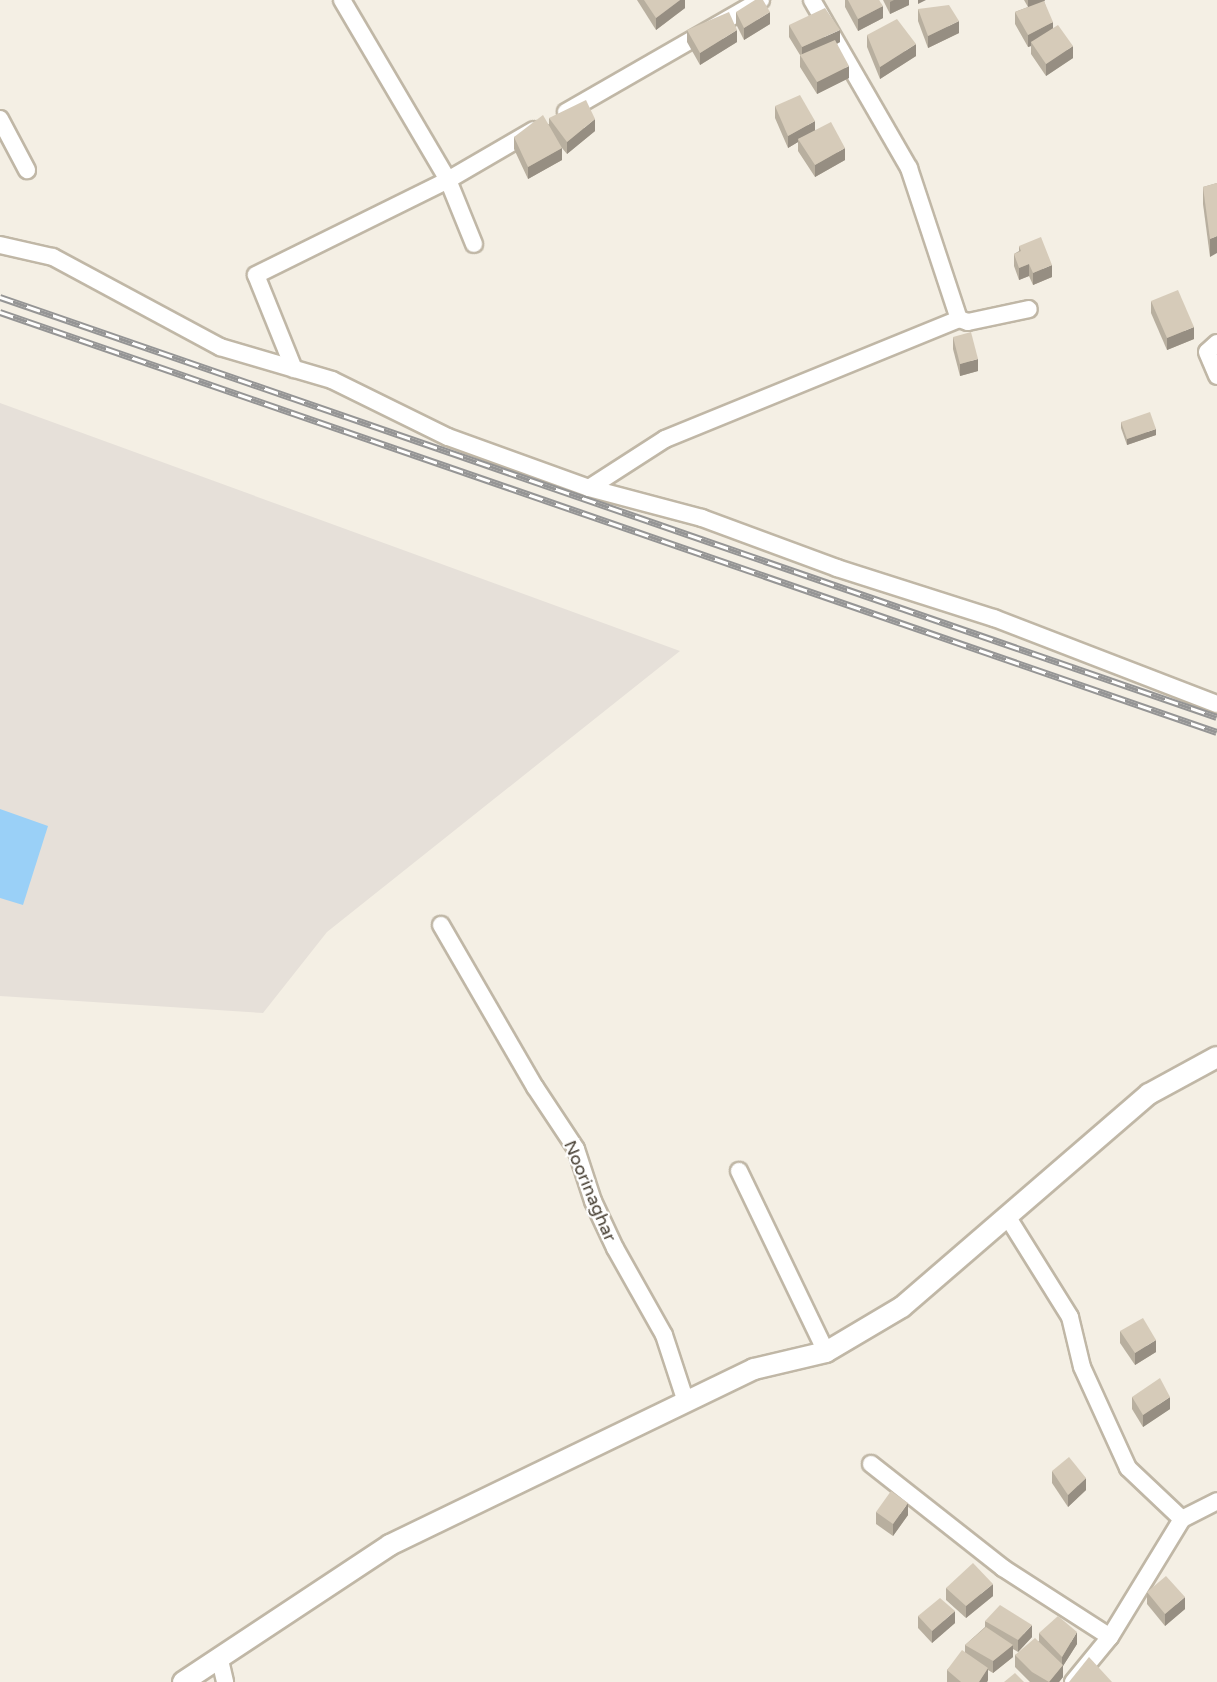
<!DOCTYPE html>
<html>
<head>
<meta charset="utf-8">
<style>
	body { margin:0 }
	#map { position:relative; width:1217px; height:1682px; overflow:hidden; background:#f4efe4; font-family:"Varela Round",sans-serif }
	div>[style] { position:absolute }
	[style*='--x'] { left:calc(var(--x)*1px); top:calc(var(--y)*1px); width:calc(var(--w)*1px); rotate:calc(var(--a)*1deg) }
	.industrial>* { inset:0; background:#e6e0d9 }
	.water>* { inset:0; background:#9ad0f7 }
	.roads { filter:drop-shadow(2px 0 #c0b7a6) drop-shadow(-2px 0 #c0b7a6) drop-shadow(0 2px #c0b7a6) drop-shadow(0 -2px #c0b7a6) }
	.minor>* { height:16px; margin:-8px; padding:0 8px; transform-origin:8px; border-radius:8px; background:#fff }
	.tertiary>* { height:20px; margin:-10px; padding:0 10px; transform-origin:10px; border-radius:10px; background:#fff }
	.rail>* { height:7px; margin-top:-3.5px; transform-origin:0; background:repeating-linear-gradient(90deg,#fff 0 14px,#959595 0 28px); box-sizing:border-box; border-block:2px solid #959595 }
	.wall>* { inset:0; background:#b8af9f }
	.shaded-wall>* { inset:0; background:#968e82 }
	.building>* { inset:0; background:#d6cbb9 }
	span { translate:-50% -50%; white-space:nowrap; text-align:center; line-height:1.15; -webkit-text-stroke:4.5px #fff; paint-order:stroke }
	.street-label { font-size:18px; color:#473f33 }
</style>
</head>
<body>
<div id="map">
	<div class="industrial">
		<i style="clip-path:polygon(0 403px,680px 651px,327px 932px,263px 1013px,0 996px)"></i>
	</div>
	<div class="water">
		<i style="clip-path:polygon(0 809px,48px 826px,23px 905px,0 898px)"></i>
	</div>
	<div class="roads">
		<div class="minor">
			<i style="--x:342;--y:0;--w:209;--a:59.5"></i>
			<i style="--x:448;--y:180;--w:69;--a:67.9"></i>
			<i style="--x:812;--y:0;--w:194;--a:60"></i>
			<i style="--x:909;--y:168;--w:159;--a:71.7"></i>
			<i style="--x:566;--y:112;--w:225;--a:-29.9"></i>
			<i style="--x:0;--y:119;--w:58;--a:62.1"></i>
			<i style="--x:0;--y:245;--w:54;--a:12.8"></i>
			<i style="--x:53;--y:257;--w:190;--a:28.3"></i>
			<i style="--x:220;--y:347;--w:117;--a:16.4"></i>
			<i style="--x:332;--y:380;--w:129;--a:26.2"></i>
			<i style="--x:448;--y:437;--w:150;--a:19.9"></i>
			<i style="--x:589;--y:488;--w:117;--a:14.9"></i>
			<i style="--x:702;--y:518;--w:144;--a:20.3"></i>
			<i style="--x:837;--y:568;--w:165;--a:17.7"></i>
			<i style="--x:994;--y:618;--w:239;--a:21.1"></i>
			<i style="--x:1217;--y:343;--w:13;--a:138"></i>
			<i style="--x:1207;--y:352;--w:26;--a:67"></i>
			<i style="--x:294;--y:369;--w:101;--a:-112"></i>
			<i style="--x:256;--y:275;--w:214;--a:-26.3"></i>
			<i style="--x:448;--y:180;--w:99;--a:-30.2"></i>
			<i style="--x:589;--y:488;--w:90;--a:-32.8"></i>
			<i style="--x:665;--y:439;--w:318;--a:-22.2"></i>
			<i style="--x:959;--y:319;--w:9;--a:18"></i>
			<i style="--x:968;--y:322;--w:62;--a:-12"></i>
			<i style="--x:441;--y:925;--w:187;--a:59.9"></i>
			<i style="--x:535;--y:1087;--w:74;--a:56.5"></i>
			<i style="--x:576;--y:1149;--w:55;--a:71.9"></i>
			<i style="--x:593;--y:1201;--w:52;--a:64.9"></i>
			<i style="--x:615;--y:1248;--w:100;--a:60.6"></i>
			<i style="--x:664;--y:1335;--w:71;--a:71.8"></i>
			<i style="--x:739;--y:1171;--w:201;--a:64.3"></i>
			<i style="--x:1007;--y:1216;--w:119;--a:58"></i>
			<i style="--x:1070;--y:1317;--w:51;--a:76.5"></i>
			<i style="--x:1082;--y:1367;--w:111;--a:65.5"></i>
			<i style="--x:1128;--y:1468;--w:74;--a:43.4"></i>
			<i style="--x:871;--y:1464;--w:168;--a:38.2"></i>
			<i style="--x:1003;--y:1568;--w:127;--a:32.8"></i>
			<i style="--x:220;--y:1660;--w:23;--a:77"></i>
			<i style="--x:1073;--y:1682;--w:58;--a:-50.6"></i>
			<i style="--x:1110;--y:1637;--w:138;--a:-58.6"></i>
			<i style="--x:1182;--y:1519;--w:39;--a:-27"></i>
		</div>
		<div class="tertiary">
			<i style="--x:183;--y:1682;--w:248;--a:-33.5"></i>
			<i style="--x:390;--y:1545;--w:404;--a:-25.8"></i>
			<i style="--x:754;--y:1369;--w:74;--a:-13.3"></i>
			<i style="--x:826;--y:1352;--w:88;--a:-30.6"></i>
			<i style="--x:902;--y:1307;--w:326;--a:-40.8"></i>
			<i style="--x:1149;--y:1094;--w:77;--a:-28.6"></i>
		</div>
	</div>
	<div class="rail">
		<i style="--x:0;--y:297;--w:1287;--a:19.04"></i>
		<i style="--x:0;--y:312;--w:1287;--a:19.04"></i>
	</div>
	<div class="wall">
		<i style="clip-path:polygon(637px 0,685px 0,685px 8px,656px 30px)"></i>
		<i style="clip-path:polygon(845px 0,879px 0,883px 18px,858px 31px,845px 7px)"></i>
		<i style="clip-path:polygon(883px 0,909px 0,909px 5px,890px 14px)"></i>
		<i style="clip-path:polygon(1024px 0,1045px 0,1044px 1px,1053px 28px,1073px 58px,1046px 76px,1031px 54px,1031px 46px,1028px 47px,1015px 24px,1015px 12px,1028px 7px)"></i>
		<i style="clip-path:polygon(918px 9px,959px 33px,928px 48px,918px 21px)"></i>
		<i style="clip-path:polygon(736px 12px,770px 24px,744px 40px,736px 24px)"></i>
		<i style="clip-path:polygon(789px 25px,840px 42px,837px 44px,849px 78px,817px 94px,800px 67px,800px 55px,789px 37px)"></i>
		<i style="clip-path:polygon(687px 30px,737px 42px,700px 65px,687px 42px)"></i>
		<i style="clip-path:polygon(867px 35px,916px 56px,880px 79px,867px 47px)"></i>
		<i style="clip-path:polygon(775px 106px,815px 130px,845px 160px,815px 177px,798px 151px,798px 142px,788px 148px,775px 118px)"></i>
		<i style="clip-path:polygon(549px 118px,595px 131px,567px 154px,562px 148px,562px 160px,528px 179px,514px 149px,514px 137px,549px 124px)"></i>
		<i style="clip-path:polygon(1217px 183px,1210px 257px,1203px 204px,1203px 187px)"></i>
		<i style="clip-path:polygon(1019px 246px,1052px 277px,1033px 285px,1029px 276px,1019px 280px,1014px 266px,1014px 254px,1019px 251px)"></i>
		<i style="clip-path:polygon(1151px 301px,1194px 339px,1167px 350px,1151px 313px)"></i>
		<i style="clip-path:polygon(953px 337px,978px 371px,960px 376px,953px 349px)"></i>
		<i style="clip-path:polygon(1121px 422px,1156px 435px,1127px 445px,1121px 428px)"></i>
		<i style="clip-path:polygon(1120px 1331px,1156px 1352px,1135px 1365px,1120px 1343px)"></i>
		<i style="clip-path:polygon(1132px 1397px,1170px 1409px,1143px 1427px,1132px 1409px)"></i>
		<i style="clip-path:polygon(1052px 1471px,1086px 1490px,1068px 1507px,1052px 1483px)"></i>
		<i style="clip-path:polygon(876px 1512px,908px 1515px,893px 1536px,876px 1524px)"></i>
		<i style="clip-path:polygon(946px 1588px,993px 1596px,966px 1618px,946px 1600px)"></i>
		<i style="clip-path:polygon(1147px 1592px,1185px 1609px,1165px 1626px,1147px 1604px)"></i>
		<i style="clip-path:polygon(918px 1616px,955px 1623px,932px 1643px,918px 1628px)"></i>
		<i style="clip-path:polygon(985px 1621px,1032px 1637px,1018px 1652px,1013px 1649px,1013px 1657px,993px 1673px,988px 1670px,988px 1680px,987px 1682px,947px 1682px,947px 1670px,965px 1652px,965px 1645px,985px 1627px)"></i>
		<i style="clip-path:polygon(1039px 1633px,1077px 1644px,1063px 1666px,1063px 1677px,1059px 1682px,1030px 1682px,1015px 1667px,1015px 1655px,1039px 1641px)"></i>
	</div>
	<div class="shaded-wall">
		<i style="clip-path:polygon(680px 0,685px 0,685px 8px,656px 30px,656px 18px)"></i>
		<i style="clip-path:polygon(894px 0,909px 0,909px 5px,890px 14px,890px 2px)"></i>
		<i style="clip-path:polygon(918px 0,926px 0,918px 4px)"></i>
		<i style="clip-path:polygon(1028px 0,1045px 0,1043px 3px,1028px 8px)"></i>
		<i style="clip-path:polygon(883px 6px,883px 18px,858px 31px,858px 19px)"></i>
		<i style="clip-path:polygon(770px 12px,770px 24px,744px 40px,744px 28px)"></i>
		<i style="clip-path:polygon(959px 21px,959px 33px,928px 48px,928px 36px)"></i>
		<i style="clip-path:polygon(1053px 22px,1053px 34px,1031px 42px,1031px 46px,1028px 47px,1028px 35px)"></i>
		<i style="clip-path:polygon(737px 30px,737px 42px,700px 65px,700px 53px)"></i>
		<i style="clip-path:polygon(840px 30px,840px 42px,802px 59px,802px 47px)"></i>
		<i style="clip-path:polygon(916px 44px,916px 56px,880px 79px,880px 67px)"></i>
		<i style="clip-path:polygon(1073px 46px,1073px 58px,1046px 76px,1046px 64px)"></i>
		<i style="clip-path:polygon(849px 66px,849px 78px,817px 94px,817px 82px)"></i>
		<i style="clip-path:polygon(595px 119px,595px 131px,567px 154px,567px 142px)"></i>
		<i style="clip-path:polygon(815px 121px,815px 132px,798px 139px,798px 142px,788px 148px,788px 136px)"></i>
		<i style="clip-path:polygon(562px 148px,562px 160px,528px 179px,528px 167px)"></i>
		<i style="clip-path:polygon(845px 148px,845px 160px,815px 177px,815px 165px)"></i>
		<i style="clip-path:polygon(1217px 236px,1217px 253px,1210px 257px,1210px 239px)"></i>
		<i style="clip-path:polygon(1029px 264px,1029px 276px,1019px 280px,1019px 268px)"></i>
		<i style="clip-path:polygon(1052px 265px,1052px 277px,1033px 285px,1033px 273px)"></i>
		<i style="clip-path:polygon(1194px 327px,1194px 339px,1167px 350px,1167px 338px)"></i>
		<i style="clip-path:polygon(978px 359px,978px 371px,960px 376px,960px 364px)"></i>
		<i style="clip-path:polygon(1156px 429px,1156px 435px,1127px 445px,1127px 439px)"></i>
		<i style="clip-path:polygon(1156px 1340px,1156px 1352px,1135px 1365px,1135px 1353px)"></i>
		<i style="clip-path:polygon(1170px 1397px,1170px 1409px,1143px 1427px,1143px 1415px)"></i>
		<i style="clip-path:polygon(1086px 1478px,1086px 1490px,1068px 1507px,1068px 1495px)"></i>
		<i style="clip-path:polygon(908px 1503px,908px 1515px,893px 1536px,893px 1524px)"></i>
		<i style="clip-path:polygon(993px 1584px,993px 1596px,966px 1618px,966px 1606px)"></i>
		<i style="clip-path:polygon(1185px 1597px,1185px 1609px,1165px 1626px,1165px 1614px)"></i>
		<i style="clip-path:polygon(955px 1611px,955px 1623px,932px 1643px,932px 1631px)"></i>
		<i style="clip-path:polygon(1032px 1625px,1032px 1637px,1018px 1652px,1018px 1640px)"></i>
		<i style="clip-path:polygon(1077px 1632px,1077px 1644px,1063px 1666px,1063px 1677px,1059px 1682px,1049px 1682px,1062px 1666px,1062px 1657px)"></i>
		<i style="clip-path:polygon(1013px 1645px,1013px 1657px,993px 1673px,993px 1661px)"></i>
		<i style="clip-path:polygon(988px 1668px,988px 1680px,987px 1682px,979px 1682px)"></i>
	</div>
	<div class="building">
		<i style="clip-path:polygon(644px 0,680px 0,656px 18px)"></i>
		<i style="clip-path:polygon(755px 0,763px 0,770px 12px,744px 28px,736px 12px)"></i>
		<i style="clip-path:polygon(848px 0,879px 0,883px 6px,858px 19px)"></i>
		<i style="clip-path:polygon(1044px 1px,1053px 22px,1028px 35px,1015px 12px)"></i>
		<i style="clip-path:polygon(949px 5px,959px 21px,928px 36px,918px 9px)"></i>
		<i style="clip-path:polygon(825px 8px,840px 30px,802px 47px,789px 25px)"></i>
		<i style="clip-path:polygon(729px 12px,737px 30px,700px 53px,687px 30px)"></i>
		<i style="clip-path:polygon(897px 19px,916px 44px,880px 67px,867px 35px)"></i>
		<i style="clip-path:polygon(1058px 25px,1073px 46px,1046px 64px,1031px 42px)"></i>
		<i style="clip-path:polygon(835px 40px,849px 66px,817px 82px,800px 55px)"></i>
		<i style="clip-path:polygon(800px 95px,815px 121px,788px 136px,775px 106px)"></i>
		<i style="clip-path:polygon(586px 100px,595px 119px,567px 142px,549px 118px)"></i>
		<i style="clip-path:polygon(543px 115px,562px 148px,528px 167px,514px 137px)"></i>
		<i style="clip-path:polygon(831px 122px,845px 148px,815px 165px,798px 139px)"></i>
		<i style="clip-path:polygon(1217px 183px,1217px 236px,1210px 239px,1203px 187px)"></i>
		<i style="clip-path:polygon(1041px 237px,1052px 265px,1033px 273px,1029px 264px,1019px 268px,1014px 254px,1021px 251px,1019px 246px)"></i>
		<i style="clip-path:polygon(1178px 290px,1194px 327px,1167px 338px,1151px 301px)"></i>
		<i style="clip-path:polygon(971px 332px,978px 359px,960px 364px,953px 337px)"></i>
		<i style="clip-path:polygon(1150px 412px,1156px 429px,1127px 439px,1121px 422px)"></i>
		<i style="clip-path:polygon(1143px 1318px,1156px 1340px,1135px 1353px,1120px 1331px)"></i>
		<i style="clip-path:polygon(1160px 1378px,1170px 1397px,1143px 1415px,1132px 1397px)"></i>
		<i style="clip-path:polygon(1069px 1457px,1086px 1478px,1068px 1495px,1052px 1471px)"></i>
		<i style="clip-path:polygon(891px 1491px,908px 1503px,893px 1524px,876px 1512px)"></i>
		<i style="clip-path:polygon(973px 1563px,993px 1584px,966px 1606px,946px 1588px)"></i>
		<i style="clip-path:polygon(1166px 1576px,1185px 1597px,1165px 1614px,1147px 1592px)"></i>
		<i style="clip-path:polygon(940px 1598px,955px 1611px,932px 1631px,918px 1616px)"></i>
		<i style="clip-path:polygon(1000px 1605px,1032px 1625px,1018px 1640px,985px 1621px)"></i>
		<i style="clip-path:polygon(1058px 1616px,1077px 1632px,1062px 1657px,1039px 1633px)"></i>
		<i style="clip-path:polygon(986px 1627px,1013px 1645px,993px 1661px,965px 1645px)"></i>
		<i style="clip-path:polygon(1035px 1638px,1063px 1665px,1049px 1682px,1032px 1672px,1015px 1655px)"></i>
		<i style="clip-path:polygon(962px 1650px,988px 1668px,979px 1682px,961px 1682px,947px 1670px)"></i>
		<i style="clip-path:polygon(1089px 1657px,1112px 1682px,1069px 1682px)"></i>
		<i style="clip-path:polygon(1015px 1673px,1024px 1682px,1004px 1682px)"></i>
	</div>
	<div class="street-label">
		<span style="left:590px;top:1191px;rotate:67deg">Noorinaghar</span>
	</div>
</div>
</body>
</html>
